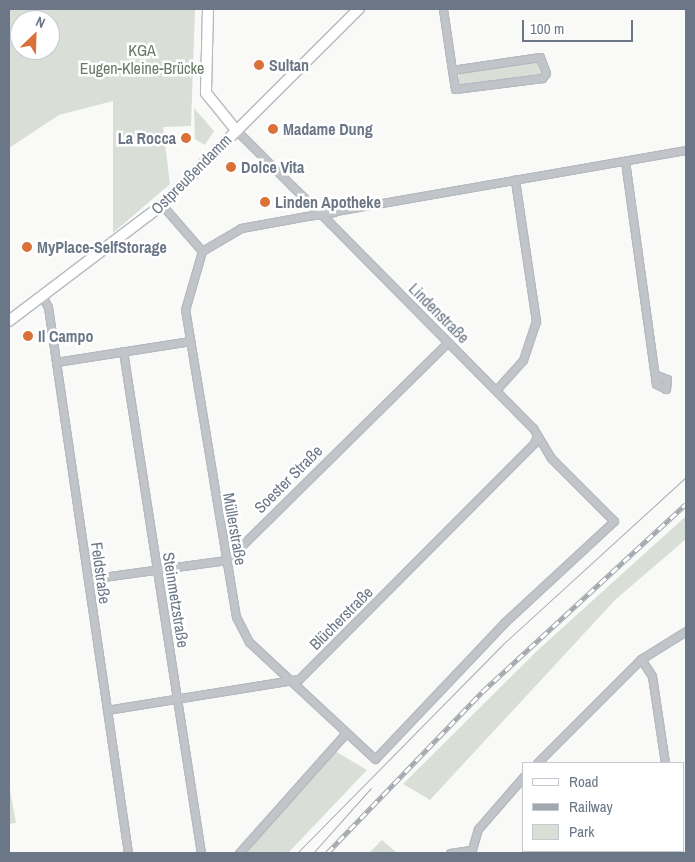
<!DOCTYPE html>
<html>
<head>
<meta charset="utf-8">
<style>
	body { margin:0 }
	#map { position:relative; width:695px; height:862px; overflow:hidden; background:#f9faf8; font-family:"Archivo Narrow",sans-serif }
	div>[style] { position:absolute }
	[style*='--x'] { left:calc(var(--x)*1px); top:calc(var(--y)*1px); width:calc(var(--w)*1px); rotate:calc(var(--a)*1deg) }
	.green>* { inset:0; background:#d9ded7 }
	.roads { filter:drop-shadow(1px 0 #b6bac0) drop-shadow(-1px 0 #b6bac0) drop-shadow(0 1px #b6bac0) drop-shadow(0 -1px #b6bac0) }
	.minor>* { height:7px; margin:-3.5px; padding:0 3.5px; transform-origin:3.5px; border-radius:3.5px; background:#c1c5c9 }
	.secondary>* { height:10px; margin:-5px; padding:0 5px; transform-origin:5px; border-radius:5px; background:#fff }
	.tram>* { height:1px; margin:-0.5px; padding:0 0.5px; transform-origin:0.5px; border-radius:0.5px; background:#a3a8af }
	.rail>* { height:4.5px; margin-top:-2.25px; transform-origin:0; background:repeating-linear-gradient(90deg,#fff 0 8px,#a3a8af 0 16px); box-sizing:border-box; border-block:1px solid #a3a8af }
	.dots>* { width:14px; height:14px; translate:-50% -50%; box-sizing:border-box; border:2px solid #fff; border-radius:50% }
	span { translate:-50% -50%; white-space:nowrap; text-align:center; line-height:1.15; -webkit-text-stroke:5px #fff; paint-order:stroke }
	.park-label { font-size:16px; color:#667965 }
	.poi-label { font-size:16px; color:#6b7787; font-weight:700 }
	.left { translate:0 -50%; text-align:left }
	.right { translate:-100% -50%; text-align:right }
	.street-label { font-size:16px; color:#6b7787 }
	.frame { position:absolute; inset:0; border:10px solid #6b7787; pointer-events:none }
	.legend { position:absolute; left:522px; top:762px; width:162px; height:90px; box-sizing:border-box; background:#fff; border:1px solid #c4c9cf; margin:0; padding:6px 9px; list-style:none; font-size:15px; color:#6b7787 }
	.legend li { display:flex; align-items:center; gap:10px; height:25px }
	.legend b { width:25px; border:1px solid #c4c9cf }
	.north { position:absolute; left:10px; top:10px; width:50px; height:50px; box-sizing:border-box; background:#fff; border:1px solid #c4c9cf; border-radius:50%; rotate:24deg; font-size:14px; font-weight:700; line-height:20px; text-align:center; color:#6b7787 }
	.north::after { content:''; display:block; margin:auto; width:18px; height:22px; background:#d97139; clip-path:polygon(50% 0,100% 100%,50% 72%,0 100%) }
	.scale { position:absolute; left:522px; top:20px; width:111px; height:22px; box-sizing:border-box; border:2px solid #6b7787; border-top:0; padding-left:6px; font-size:15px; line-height:18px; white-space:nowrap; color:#6b7787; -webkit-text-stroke:4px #fff; paint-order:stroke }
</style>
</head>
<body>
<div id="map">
	<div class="green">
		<i style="clip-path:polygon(evenodd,9px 9px,195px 9px,191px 126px,163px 127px,170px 184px,113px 233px,113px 101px,59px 115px,9px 148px,9px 9px,20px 20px,50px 20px,50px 50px,20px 50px,20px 20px)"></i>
		<i style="clip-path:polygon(537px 59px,541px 76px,459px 86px,459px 72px)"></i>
		<i style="clip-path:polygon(194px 108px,214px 131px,205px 145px,195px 139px)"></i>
		<i style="clip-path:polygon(686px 516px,686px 539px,615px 600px,430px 800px,403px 784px,538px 650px)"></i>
		<i style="clip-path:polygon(335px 751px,367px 770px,288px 853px,245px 853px)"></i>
		<i style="clip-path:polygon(9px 785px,16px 823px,9px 824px)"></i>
		<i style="clip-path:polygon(382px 840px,397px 853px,369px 853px)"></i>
	</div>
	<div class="roads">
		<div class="minor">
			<i style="--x:443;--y:9;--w:62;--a:81.6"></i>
			<i style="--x:452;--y:70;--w:19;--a:81"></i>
			<i style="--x:455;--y:89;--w:88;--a:-7.2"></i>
			<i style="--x:542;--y:78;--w:6;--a:-51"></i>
			<i style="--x:546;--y:73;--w:17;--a:-111"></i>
			<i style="--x:540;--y:57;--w:89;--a:171.6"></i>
			<i style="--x:236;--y:130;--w:79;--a:45"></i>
			<i style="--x:292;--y:186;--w:40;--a:44"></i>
			<i style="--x:321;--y:214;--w:13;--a:45"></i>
			<i style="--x:330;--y:223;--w:289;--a:45.3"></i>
			<i style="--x:533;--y:428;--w:35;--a:59"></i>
			<i style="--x:551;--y:458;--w:89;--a:45"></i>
			<i style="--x:614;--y:521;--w:150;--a:137.2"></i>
			<i style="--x:504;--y:623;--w:187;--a:133.5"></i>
			<i style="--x:375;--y:759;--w:172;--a:-137.1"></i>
			<i style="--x:249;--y:642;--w:28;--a:-117"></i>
			<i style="--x:236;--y:617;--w:311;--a:-99.4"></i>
			<i style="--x:185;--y:310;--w:61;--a:-73.9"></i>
			<i style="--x:202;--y:251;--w:45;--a:-30.5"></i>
			<i style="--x:241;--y:228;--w:67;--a:-10.3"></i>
			<i style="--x:307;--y:216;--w:14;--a:-8"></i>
			<i style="--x:321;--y:214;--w:13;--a:-9"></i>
			<i style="--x:334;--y:212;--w:2;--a:-27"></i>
			<i style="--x:336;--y:211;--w:355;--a:-9.9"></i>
			<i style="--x:625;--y:161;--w:225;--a:82.1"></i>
			<i style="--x:656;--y:384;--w:11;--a:27"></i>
			<i style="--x:666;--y:389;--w:10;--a:-84"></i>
			<i style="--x:667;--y:379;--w:12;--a:-160"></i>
			<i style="--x:162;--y:205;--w:61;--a:49"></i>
			<i style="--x:43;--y:298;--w:10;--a:61"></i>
			<i style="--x:48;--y:307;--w:552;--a:81.66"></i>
			<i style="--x:123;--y:351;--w:508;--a:81.17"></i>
			<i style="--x:56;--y:362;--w:136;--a:-8.9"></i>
			<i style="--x:496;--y:390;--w:40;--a:-48"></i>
			<i style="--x:523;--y:360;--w:41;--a:-71.6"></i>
			<i style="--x:536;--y:321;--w:143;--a:-98.5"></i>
			<i style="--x:88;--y:579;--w:140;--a:-7.8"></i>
			<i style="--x:227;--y:560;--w:310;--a:-44.6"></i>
			<i style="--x:641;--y:659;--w:20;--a:57"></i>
			<i style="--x:652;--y:676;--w:88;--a:81.5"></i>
			<i style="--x:107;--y:710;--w:194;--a:-9.2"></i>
			<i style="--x:299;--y:679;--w:333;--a:-45.1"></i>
			<i style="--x:534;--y:443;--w:8;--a:-67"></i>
			<i style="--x:537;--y:763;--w:147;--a:-45"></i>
			<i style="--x:641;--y:659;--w:53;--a:-31.9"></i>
			<i style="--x:239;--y:853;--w:161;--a:-48.3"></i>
			<i style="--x:450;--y:853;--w:21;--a:-8"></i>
			<i style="--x:471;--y:853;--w:25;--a:-74"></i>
			<i style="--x:478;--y:829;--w:70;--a:-49"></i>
		</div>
		<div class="secondary">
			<i style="--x:208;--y:9;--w:84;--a:91.4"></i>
			<i style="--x:206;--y:93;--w:48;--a:51"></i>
			<i style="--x:9;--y:321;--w:192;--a:-37.2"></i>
			<i style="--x:162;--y:205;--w:278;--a:-44.9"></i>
		</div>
	</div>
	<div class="tram">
		<i style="--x:297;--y:853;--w:293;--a:-45.4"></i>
		<i style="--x:503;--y:644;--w:248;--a:-42.4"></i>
		<i style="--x:313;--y:853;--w:87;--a:-48.3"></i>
	</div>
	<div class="rail">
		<i style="--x:327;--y:853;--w:223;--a:-46.1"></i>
		<i style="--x:482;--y:692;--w:277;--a:-42.7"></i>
	</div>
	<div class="dots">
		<i style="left:259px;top:65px;background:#d97139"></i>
		<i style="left:273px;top:129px;background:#d97139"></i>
		<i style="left:186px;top:138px;background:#d97139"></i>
		<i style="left:231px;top:167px;background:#d97139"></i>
		<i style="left:265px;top:202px;background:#d97139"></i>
		<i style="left:27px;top:247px;background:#d97139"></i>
		<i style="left:28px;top:336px;background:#d97139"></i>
	</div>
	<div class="park-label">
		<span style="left:142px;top:59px">KGA<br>Eugen-Kleine-Brücke</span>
	</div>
	<div class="poi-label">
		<span class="left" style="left:269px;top:65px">Sultan</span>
		<span class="left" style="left:283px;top:129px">Madame Dung</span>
		<span class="right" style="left:176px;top:138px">La Rocca</span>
		<span class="left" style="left:241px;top:167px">Dolce Vita</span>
		<span class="left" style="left:275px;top:202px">Linden Apotheke</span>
		<span class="left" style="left:37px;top:247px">MyPlace-SelfStorage</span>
		<span class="left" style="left:38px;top:336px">Il Campo</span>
	</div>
	<div class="street-label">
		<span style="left:191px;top:174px;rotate:-45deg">Ostpreußendamm</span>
		<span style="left:439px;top:313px;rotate:45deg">Lindenstraße</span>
		<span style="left:288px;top:479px;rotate:-45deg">Soester Straße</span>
		<span style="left:235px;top:529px;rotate:80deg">Müllerstraße</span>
		<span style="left:101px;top:573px;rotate:82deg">Feldstraße</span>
		<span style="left:176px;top:600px;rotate:81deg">Steinmetzstraße</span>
		<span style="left:341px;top:618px;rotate:-45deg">Blücherstraße</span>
	</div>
	<div class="frame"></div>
	<ul class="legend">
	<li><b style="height:6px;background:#fff"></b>Road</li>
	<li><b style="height:6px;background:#a3a8af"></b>Railway</li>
	<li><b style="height:14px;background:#d9ded7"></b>Park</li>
	</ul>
	<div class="north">N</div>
	<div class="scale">100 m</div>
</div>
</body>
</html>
